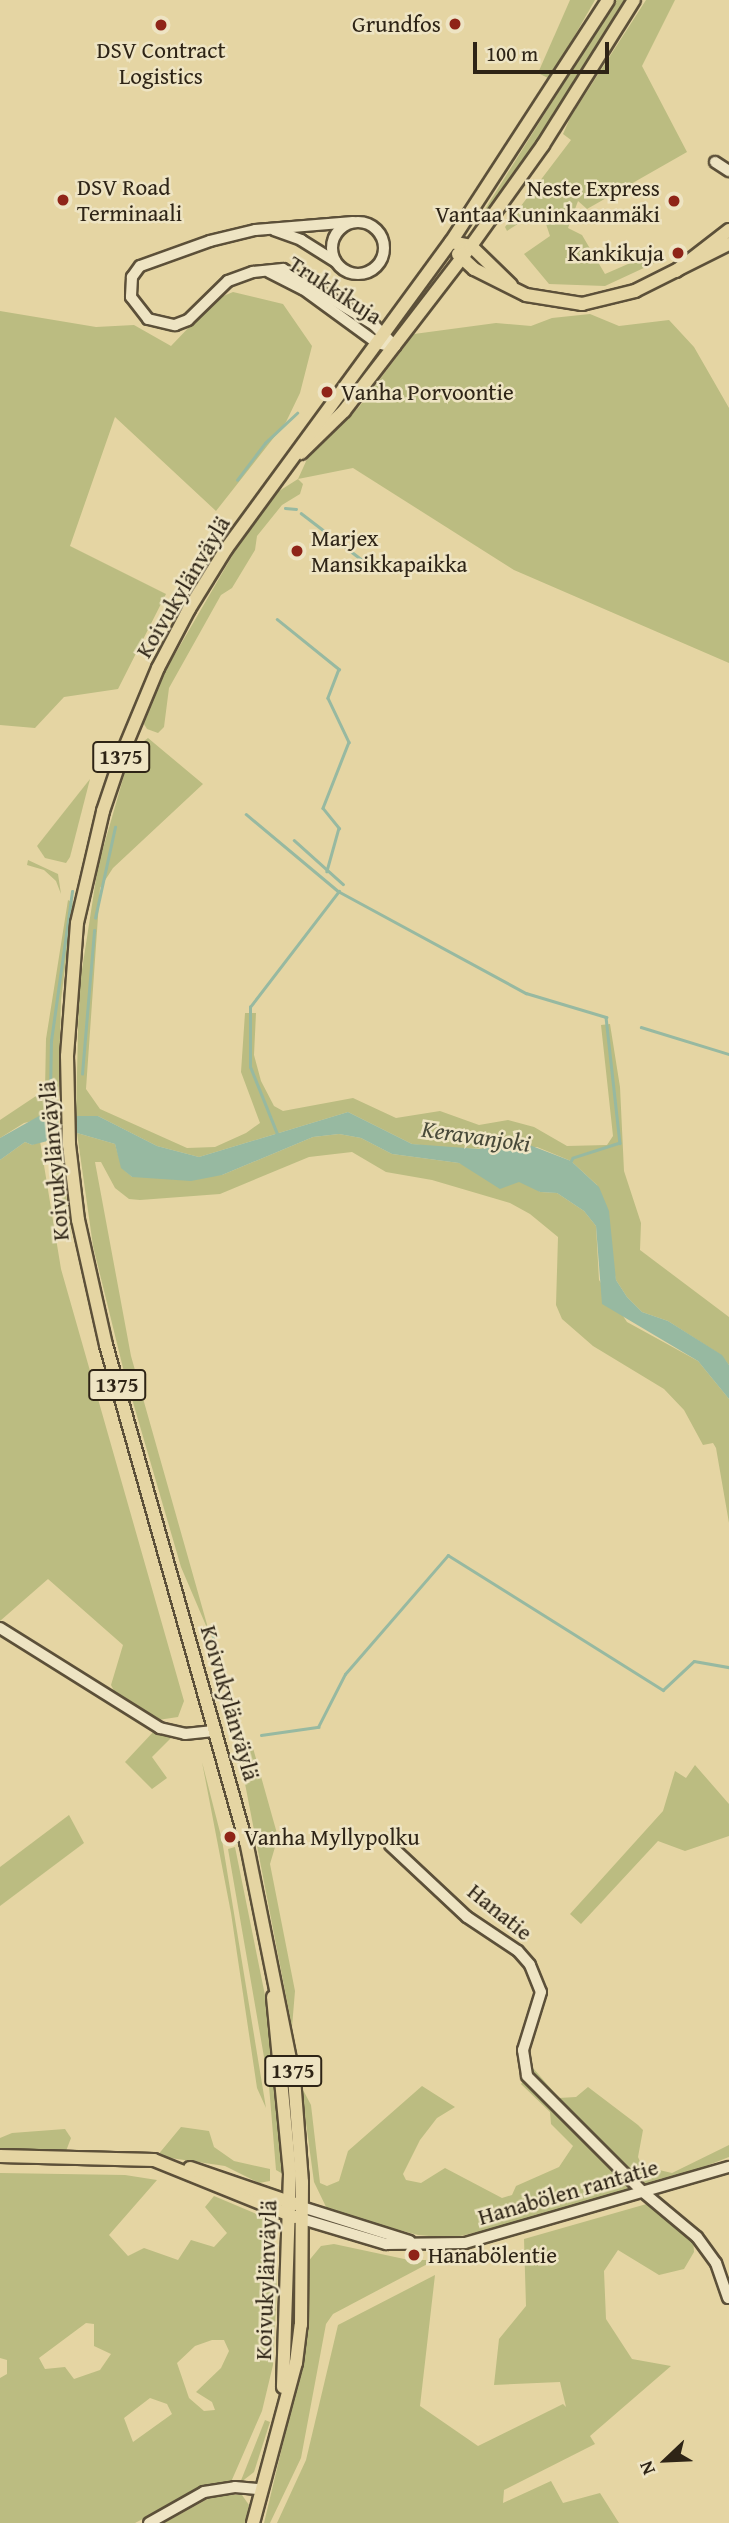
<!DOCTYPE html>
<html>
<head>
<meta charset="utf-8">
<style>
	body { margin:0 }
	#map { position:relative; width:729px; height:2523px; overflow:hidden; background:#e5d5a3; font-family:"Gentium Book Plus",serif }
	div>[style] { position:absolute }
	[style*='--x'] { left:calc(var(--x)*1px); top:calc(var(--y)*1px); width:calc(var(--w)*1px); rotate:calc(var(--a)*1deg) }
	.green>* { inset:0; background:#bbbc81 }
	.water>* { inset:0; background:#97b9a1 }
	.stream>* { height:2.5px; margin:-1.25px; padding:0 1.25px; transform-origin:1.25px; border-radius:1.25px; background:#97b9a1 }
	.roads { filter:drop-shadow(2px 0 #5c5039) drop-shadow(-2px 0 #5c5039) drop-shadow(0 2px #5c5039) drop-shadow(0 -2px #5c5039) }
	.minor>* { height:10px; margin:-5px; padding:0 5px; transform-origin:5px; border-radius:5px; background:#eee4c3 }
	.minor>.ring { margin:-5px; padding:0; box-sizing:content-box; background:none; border:10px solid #eee4c3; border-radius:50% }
	.major>* { height:12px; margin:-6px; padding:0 6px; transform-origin:6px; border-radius:6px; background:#e5d5a3 }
	.dots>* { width:19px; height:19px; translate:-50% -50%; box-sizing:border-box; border:4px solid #eee4c3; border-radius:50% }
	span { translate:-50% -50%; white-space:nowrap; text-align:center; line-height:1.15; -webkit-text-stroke:5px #eee4c3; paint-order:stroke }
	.shield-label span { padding:2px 5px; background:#eee4c3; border:2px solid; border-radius:5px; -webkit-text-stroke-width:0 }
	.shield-label { font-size:21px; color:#2e2416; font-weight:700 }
	.poi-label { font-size:23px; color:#2e2416 }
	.right { translate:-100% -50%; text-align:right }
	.left { translate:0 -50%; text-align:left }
	.street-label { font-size:23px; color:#2e2416 }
	.water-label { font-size:24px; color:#484939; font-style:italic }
	.north { position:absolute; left:631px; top:2425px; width:70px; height:70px; -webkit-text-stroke:5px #eee4c3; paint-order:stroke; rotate:247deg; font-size:19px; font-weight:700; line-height:28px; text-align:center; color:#2e2416 }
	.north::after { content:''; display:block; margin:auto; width:24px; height:32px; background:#2e2416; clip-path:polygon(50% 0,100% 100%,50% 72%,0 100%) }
	.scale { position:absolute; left:473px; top:42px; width:136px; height:32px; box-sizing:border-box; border:4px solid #2e2416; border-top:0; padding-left:9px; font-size:21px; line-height:24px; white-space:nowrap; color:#2e2416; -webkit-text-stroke:5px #eee4c3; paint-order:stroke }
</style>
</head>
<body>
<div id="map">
	<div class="green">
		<i style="clip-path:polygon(570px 0,595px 0,550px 79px,538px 73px)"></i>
		<i style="clip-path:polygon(616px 0,628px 0,532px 149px,467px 238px)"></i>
		<i style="clip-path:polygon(646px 0,675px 0,642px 66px,687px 152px,587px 209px,578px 201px,568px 228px,582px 235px,605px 274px,658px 251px,661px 260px,605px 286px,549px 284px,524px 254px,550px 236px,541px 209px,507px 231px,505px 227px,571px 140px,563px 134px,570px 118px)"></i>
		<i style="clip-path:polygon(233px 292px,283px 304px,312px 346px,300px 393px,286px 422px,216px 511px,115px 417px,70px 546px,166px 594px,118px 689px,64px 697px,35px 728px,0 725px,0 311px,96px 327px,134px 325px,171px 346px,216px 299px)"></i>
		<i style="clip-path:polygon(590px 314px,619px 326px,669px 320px,694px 347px,729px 408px,729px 663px,514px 570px,353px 468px,298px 479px,303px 484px,300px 494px,282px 505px,257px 536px,255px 550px,232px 588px,221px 595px,169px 688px,164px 727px,158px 733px,147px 729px,142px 721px,160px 680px,242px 539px,276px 493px,298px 479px,308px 457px,359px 407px,414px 334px,496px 323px,531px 326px,552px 318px)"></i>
		<i style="clip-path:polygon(148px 738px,203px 784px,113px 868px,100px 888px,86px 1089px,100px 1109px,187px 1148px,215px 1147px,246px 1133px,260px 1123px,241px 1072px,245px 1013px,256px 1013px,254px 1055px,261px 1081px,274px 1106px,283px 1111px,353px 1098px,396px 1118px,440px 1111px,479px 1125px,508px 1120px,534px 1127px,567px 1146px,607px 1145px,613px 1136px,601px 1025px,610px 1024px,620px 1087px,624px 1171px,641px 1223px,640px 1250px,729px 1317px,729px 1365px,721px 1355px,668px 1321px,642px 1312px,627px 1297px,616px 1280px,597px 1185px,571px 1161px,537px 1147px,454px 1149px,412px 1144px,348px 1112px,199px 1157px,157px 1146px,98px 1116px,76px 1116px,79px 989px,98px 866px,131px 751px)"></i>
		<i style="clip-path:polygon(90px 779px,70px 857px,66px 863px,45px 858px,37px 846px)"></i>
		<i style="clip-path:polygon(28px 860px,58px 874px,61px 894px,56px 881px,44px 870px,27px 865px)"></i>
		<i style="clip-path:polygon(68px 900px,73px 903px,61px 1000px,58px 1115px,24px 1123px,0 1138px,0 1120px,45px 1090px,46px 1039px)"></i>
		<i style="clip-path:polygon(77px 1133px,115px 1144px,122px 1168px,132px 1177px,222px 1175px,313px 1137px,339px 1134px,361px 1138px,392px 1154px,459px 1163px,531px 1184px,540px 1192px,557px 1193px,584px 1211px,596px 1226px,599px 1280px,627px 1322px,698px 1361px,729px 1399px,729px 1523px,716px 1448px,713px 1443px,703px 1445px,684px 1410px,664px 1389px,593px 1346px,562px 1319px,556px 1305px,558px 1237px,530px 1214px,510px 1203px,432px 1180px,386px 1172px,352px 1152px,309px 1157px,220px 1194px,140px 1200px,129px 1199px,115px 1188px,101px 1162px,95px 1162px,131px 1356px,210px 1635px,181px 1567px,123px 1368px,93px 1246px)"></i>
		<i style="clip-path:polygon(48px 1138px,59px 1138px,72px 1242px)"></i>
		<i style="clip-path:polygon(40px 1141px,61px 1269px,184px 1701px,178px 1717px,158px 1720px,115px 1693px,111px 1685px,123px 1645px,48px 1579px,0 1621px,0 1160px,25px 1142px,32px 1145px)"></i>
		<i style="clip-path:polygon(155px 1730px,171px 1738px,152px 1757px,167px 1778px,152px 1789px,125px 1762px)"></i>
		<i style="clip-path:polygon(236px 1737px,253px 1748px,278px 1837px,270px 1864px,295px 1991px,292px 2027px)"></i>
		<i style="clip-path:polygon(202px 1762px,222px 1840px,266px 2108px,257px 2088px,231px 1913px)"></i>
		<i style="clip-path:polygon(695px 1765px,729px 1804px,729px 1836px,685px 1851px,658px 1841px,581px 1924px,570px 1914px,663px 1811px,675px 1771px,686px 1778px)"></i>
		<i style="clip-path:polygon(69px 1815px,84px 1843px,0 1906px,0 1867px)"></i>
		<i style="clip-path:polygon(235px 1847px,271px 2025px,283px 2174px,276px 2170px,269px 2086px,228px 1849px)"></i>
		<i style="clip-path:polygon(533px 2068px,559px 2098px,576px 2097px,588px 2087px,638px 2125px,643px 2130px,638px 2157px,642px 2166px,672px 2173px,729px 2145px,729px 2157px,665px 2182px,663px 2178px,519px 2223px,451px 2238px,418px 2235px,328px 2211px,314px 2182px,301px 2086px,311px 2105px,320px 2183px,327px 2186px,339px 2181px,348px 2151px,422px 2086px,455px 2107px,437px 2118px,420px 2140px,403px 2174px,406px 2180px,421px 2183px,445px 2168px,502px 2198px,512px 2195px,516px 2186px,559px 2167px,573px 2146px,551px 2124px,550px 2112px,521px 2084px)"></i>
		<i style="clip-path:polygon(181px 2127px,209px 2131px,214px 2147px,234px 2161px,270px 2169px,270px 2181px,259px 2183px,225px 2166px,157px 2156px)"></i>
		<i style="clip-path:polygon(65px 2129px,71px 2138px,66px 2151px,0 2150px,0 2138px,12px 2133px)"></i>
		<i style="clip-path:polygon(evenodd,0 2173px,125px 2175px,157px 2180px,109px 2235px,128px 2256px,144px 2248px,178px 2260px,191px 2240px,214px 2247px,227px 2233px,205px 2207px,214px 2196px,261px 2216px,273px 2226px,277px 2286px,273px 2365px,262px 2411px,231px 2482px,201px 2489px,135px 2523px,0 2523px,0 2378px,7px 2374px,7px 2360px,0 2358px,0 2173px,86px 2323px,94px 2324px,94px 2346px,111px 2354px,100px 2370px,74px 2379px,65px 2367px,45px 2369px,39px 2358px,86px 2323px,0 2173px,212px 2340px,224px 2340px,229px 2351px,221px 2368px,196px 2392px,212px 2402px,215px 2410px,204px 2411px,189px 2398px,177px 2363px,195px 2346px,212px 2340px,0 2173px,150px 2398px,167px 2404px,172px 2414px,133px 2442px,124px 2418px,150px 2398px)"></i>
		<i style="clip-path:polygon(650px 2203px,693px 2238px,694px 2252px,684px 2269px,659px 2275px,618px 2250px,604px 2271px,606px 2319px,632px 2359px,671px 2366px,590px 2436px,595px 2444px,504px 2490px,503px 2503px,551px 2481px,563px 2503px,600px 2493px,619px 2523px,277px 2523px,306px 2460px,338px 2325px,435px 2275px,420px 2406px,478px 2446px,563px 2404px,566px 2407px,560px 2382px,494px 2385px,499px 2339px,526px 2306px,524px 2239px)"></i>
		<i style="clip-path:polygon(334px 2244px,409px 2260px,435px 2260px,333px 2314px,326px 2324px,301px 2458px,270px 2523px,264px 2523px,302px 2364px,307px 2326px,307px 2263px,321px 2246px)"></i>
		<i style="clip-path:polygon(265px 2420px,270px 2422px,254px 2472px,240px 2483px)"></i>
		<i style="clip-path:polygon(215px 2495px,242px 2495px,249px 2505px,245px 2523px,164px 2523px)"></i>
	</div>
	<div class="water">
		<i style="clip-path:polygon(348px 1112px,412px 1144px,479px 1149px,519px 1141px,571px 1161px,599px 1187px,609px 1211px,616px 1280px,627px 1297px,642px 1312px,668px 1321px,722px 1355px,729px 1365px,729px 1399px,698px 1361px,602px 1304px,596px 1226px,584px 1211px,557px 1193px,540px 1192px,519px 1182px,500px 1189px,459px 1163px,392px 1154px,361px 1138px,339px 1134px,313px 1137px,222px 1175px,191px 1181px,132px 1177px,121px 1168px,115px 1144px,77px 1133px,76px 1116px,98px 1116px,157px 1146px,199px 1157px)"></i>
		<i style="clip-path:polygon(58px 1115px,59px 1138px,32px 1145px,25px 1142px,0 1160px,0 1138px,39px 1116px)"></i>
	</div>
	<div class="stream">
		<i style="--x:237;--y:480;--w:46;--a:-52.9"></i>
		<i style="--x:265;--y:443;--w:44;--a:-43.2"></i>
		<i style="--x:285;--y:508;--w:11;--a:5"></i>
		<i style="--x:301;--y:513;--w:97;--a:37.5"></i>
		<i style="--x:277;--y:619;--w:80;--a:38.9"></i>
		<i style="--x:339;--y:669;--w:31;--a:111"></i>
		<i style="--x:328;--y:698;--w:49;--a:64.5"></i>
		<i style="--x:349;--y:742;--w:71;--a:111.5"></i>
		<i style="--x:323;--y:808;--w:26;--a:51"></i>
		<i style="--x:339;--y:828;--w:45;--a:105.6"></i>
		<i style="--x:246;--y:814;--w:120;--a:39.9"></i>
		<i style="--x:338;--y:891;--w:214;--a:28.5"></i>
		<i style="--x:526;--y:993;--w:84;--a:16.7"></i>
		<i style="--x:606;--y:1017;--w:127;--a:83.7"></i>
		<i style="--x:620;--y:1143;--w:49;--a:162.3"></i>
		<i style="--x:573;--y:1158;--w:7;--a:117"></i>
		<i style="--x:294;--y:840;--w:66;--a:41.9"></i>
		<i style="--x:95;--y:918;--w:93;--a:-77.6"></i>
		<i style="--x:641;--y:1027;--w:92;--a:17.1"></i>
		<i style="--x:82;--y:1074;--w:144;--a:-85.2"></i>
		<i style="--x:50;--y:1096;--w:55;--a:-89"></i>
		<i style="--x:51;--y:1041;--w:151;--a:-82"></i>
		<i style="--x:277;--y:1134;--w:72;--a:-111.9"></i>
		<i style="--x:250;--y:1067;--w:60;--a:-90"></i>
		<i style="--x:250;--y:1007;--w:146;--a:-52.5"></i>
		<i style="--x:211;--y:1629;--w:117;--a:73.6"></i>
		<i style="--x:261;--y:1735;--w:58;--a:-8"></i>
		<i style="--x:318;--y:1727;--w:59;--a:-63"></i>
		<i style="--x:345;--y:1674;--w:157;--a:-49.1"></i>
		<i style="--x:448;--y:1555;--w:254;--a:32.1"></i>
		<i style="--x:663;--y:1690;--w:42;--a:-43.1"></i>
		<i style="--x:694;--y:1661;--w:36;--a:10"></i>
	</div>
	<div class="roads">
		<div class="minor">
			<i style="--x:715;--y:162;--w:17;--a:33"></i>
			<i class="ring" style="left:332px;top:222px;width:42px;height:42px"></i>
			<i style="--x:353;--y:222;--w:98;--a:175.3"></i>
			<i style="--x:255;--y:230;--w:46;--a:166.3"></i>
			<i style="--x:210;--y:241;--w:74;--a:160.3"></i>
			<i style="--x:140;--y:266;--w:14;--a:126"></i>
			<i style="--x:132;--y:277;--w:20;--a:93"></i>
			<i style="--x:131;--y:297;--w:28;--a:52"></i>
			<i style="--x:148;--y:319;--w:28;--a:13"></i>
			<i style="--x:175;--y:325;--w:14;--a:-21"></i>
			<i style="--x:188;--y:320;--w:56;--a:-44.3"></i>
			<i style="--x:228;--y:281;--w:27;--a:-20"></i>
			<i style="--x:253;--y:272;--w:30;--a:-6"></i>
			<i style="--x:283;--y:269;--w:107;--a:31.6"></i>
			<i style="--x:374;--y:325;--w:30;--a:45"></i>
			<i style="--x:274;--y:230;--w:29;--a:20"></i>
			<i style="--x:301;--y:240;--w:41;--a:32.2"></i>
			<i style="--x:269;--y:272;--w:38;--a:27"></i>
			<i style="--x:303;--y:289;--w:92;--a:36.1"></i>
			<i style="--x:377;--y:343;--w:8;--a:14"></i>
			<i style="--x:0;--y:1628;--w:189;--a:32"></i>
			<i style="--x:160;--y:1728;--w:26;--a:13"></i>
			<i style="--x:185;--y:1734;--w:31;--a:-6"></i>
			<i style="--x:390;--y:1845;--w:105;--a:43.1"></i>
			<i style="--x:467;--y:1917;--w:61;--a:33.7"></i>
			<i style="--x:518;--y:1951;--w:18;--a:49"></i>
			<i style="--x:530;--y:1965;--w:29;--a:68"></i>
			<i style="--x:541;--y:1992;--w:61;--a:107.2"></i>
			<i style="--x:523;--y:2050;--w:26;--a:81"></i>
			<i style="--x:527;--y:2076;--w:164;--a:45"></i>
			<i style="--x:643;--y:2192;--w:70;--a:39.8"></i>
			<i style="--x:697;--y:2237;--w:32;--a:54"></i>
			<i style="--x:716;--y:2263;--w:37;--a:71"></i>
			<i style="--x:302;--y:2207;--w:113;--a:17.5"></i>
			<i style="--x:302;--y:2219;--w:88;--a:16.6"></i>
			<i style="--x:386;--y:2244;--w:79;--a:-0.7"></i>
			<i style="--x:465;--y:2243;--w:275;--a:-16.1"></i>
			<i style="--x:149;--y:2523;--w:63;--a:-29.4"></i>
			<i style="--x:204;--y:2492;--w:31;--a:-9"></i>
			<i style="--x:235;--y:2487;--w:25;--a:5"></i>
		</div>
		<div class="major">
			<i style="--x:451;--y:242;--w:20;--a:11"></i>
			<i style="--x:471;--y:246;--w:56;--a:44.3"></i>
			<i style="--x:458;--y:254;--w:22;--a:43"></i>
			<i style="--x:474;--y:269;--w:58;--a:26.6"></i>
			<i style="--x:526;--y:295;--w:57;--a:9.1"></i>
			<i style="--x:582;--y:304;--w:55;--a:-13.8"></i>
			<i style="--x:635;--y:291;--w:105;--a:-26.6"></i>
			<i style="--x:676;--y:271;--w:67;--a:-37.7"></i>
			<i style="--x:301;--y:453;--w:60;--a:-44.3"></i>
			<i style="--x:344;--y:411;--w:208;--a:-52.4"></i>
			<i style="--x:471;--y:246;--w:124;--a:-54.5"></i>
			<i style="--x:543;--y:145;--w:171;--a:-57.9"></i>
			<i style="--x:273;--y:1997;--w:178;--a:84.5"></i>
			<i style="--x:290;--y:2174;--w:213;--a:91.9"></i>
			<i style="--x:0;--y:2156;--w:154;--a:1.5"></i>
			<i style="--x:154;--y:2160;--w:152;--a:22"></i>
			<i style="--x:190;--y:2168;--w:111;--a:18.9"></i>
			<i style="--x:253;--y:2523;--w:166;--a:-75"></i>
			<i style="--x:296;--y:2363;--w:38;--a:-83"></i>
			<i style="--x:301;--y:2325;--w:143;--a:-89.6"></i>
			<i style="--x:302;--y:2182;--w:103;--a:-94.4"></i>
			<i style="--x:294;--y:2079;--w:242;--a:-101.4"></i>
			<i style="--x:246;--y:1842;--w:516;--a:-105.73"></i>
			<i style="--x:106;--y:1345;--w:128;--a:-102.6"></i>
			<i style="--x:78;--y:1220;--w:77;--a:-96.8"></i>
			<i style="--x:69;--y:1144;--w:88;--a:-91.3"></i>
			<i style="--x:67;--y:1056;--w:133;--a:-85.7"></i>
			<i style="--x:77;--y:923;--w:115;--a:-76.9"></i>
			<i style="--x:103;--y:811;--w:62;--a:-71.3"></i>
			<i style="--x:123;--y:752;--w:91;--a:-67.4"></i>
			<i style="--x:158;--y:668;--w:67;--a:-62.3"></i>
			<i style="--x:189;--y:609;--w:70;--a:-58.3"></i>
			<i style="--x:226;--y:549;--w:381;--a:-53.8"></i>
			<i style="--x:451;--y:242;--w:288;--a:-57"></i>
		</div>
	</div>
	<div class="dots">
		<i style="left:455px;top:24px;background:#8f2418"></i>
		<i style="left:161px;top:25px;background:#8f2418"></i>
		<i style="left:63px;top:200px;background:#8f2418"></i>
		<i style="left:674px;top:201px;background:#8f2418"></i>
		<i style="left:678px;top:253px;background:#8f2418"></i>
		<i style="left:327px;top:392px;background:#8f2418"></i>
		<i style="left:297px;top:551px;background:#8f2418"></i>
		<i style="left:230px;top:1837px;background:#8f2418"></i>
		<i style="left:414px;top:2255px;background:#8f2418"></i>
	</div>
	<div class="shield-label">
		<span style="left:121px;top:757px">1375</span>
		<span style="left:117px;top:1385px">1375</span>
		<span style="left:293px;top:2071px">1375</span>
	</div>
	<div class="poi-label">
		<span class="right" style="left:441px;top:24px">Grundfos</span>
		<span style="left:161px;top:63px">DSV Contract<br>Logistics</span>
		<span class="left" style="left:77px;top:200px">DSV Road<br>Terminaali</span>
		<span class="right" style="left:660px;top:201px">Neste Express<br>Vantaa Kuninkaanmäki</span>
		<span class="right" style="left:664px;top:253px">Kankikuja</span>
		<span class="left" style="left:341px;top:392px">Vanha Porvoontie</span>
		<span class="left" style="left:311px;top:551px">Marjex<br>Mansikkapaikka</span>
		<span class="left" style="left:244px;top:1837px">Vanha Myllypolku</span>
		<span class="left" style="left:428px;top:2255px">Hanabölentie</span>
	</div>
	<div class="street-label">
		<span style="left:335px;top:290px;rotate:33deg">Trukkikuja</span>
		<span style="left:183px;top:587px;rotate:-59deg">Koivukylänväylä</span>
		<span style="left:54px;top:1161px;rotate:-95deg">Koivukylänväylä</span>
		<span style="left:230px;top:1703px;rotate:74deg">Koivukylänväylä</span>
		<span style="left:500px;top:1912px;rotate:39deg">Hanatie</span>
		<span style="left:568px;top:2192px;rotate:-16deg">Hanabölen rantatie</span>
		<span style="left:266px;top:2280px;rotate:-88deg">Koivukylänväylä</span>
	</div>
	<div class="water-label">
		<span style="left:476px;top:1136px;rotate:8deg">Keravanjoki</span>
	</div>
	<div class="north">N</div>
	<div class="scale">100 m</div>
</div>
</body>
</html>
